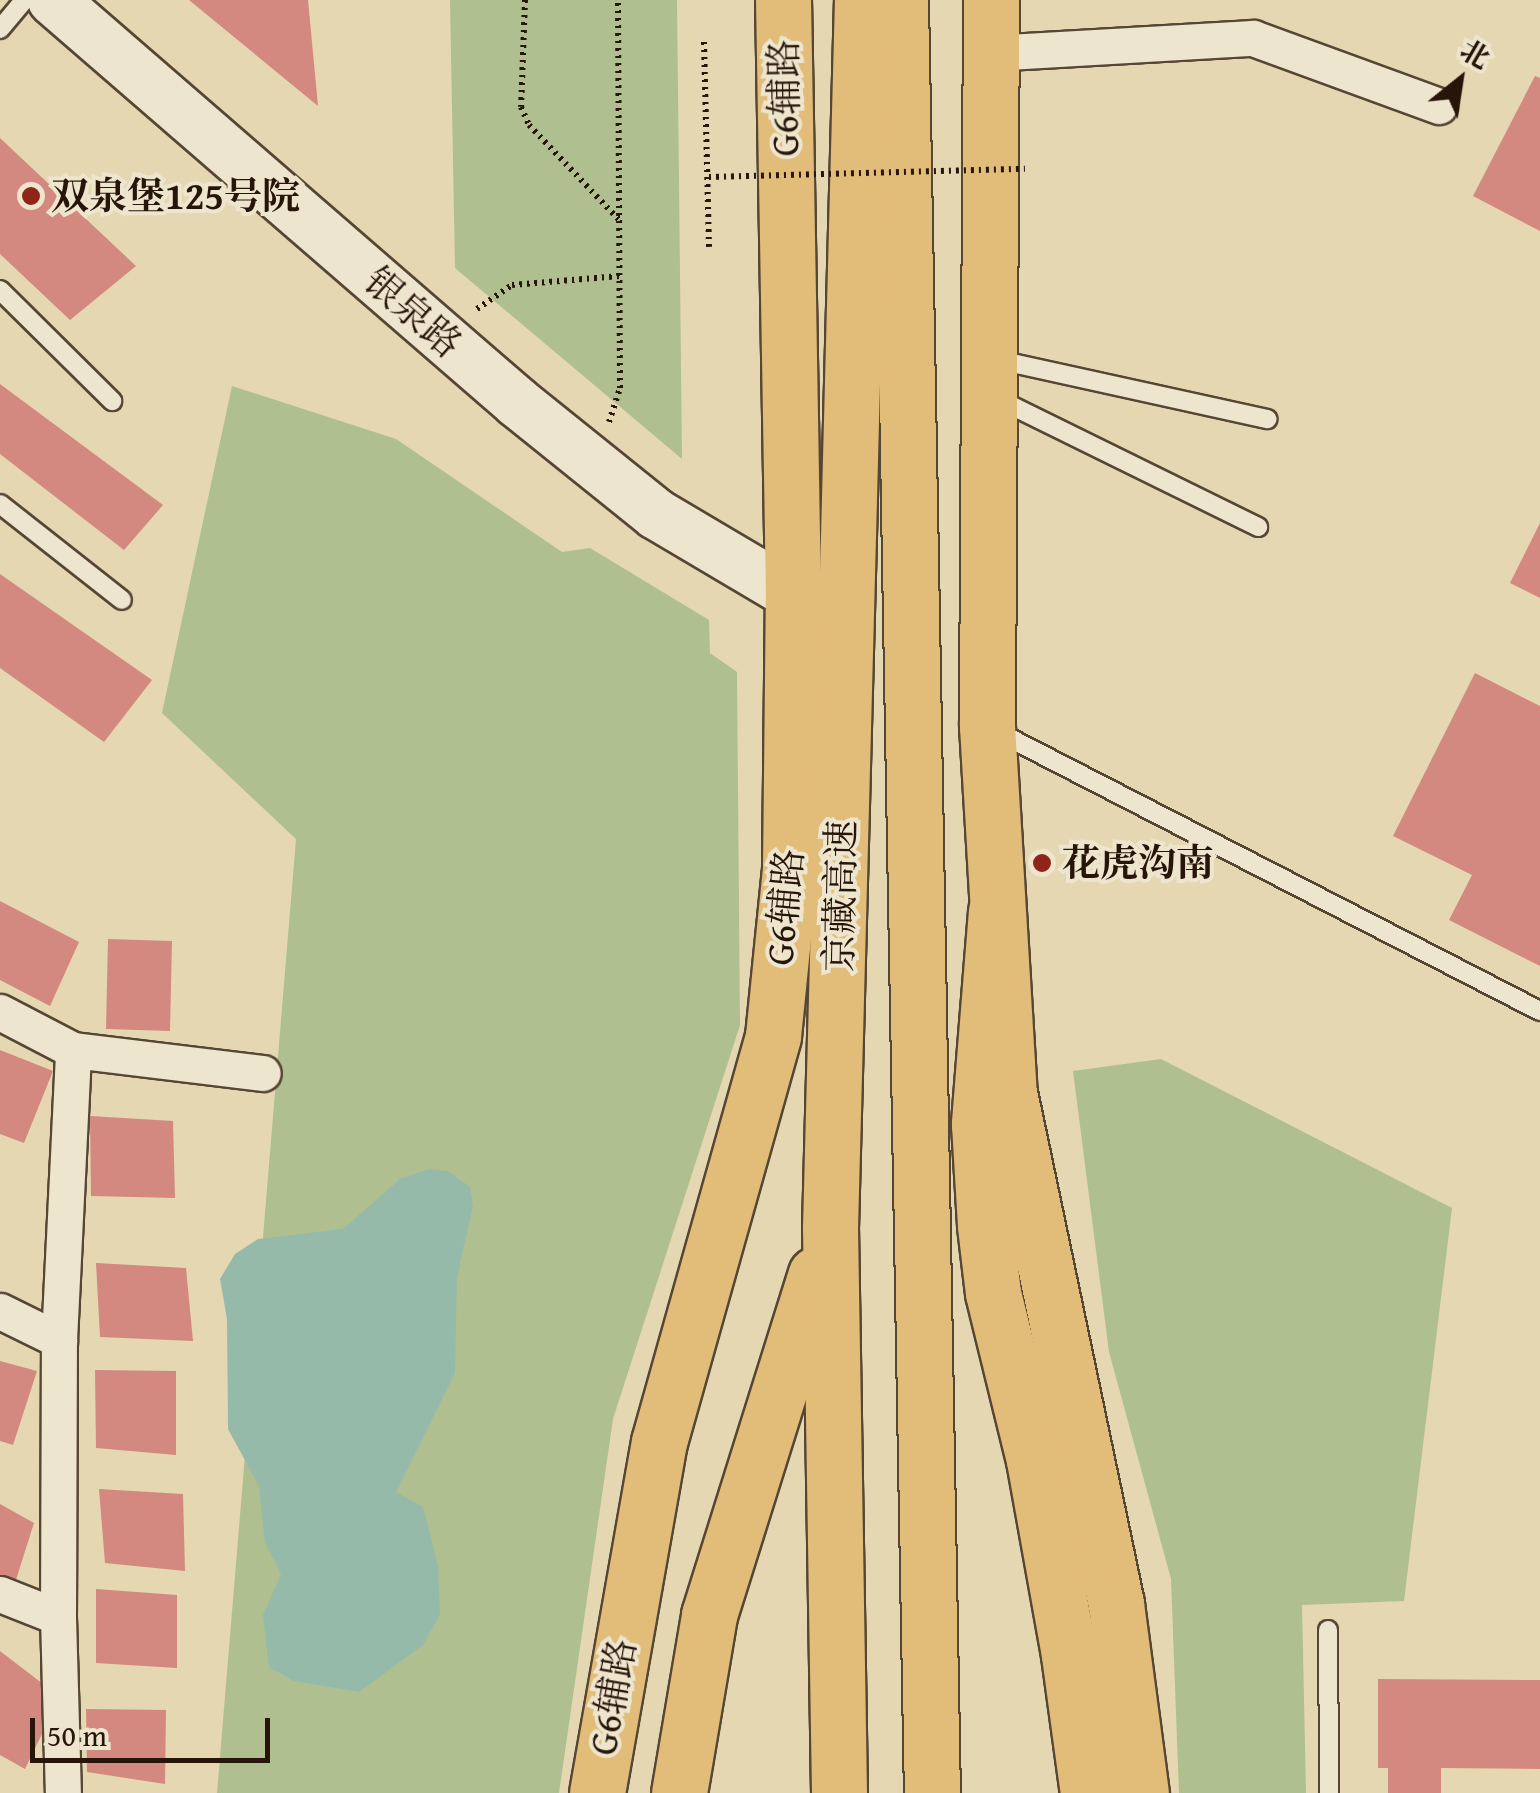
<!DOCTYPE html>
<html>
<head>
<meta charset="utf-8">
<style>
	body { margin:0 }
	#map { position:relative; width:1540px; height:1793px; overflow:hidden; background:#e4d7b2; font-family:"Gentium Book Plus","Noto Serif SC",serif }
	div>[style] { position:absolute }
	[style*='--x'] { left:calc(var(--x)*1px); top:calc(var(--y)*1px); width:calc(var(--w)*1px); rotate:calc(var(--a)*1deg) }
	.green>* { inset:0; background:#b0bf8f }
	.water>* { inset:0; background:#95baaa }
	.building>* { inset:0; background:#d3897f }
	.path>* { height:6px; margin-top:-3px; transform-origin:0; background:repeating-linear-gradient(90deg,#27150a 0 2.5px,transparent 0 7.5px) }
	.roads { filter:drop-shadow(2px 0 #564634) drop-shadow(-2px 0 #564634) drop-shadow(0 2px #564634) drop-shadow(0 -2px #564634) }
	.service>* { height:18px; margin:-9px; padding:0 9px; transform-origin:9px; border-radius:9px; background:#ede5cd }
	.minor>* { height:35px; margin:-17.5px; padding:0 17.5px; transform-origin:17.5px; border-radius:17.5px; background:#ede5cd }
	.secondary>* { height:50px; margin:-25px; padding:0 25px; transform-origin:25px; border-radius:25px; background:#ede5cd }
	.primary>* { height:55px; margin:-27.5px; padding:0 27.5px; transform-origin:27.5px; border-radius:27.5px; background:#e2bc79 }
	.motorway>* { height:55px; margin:-27.5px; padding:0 27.5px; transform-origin:27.5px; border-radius:27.5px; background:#e2bc79 }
	.path-bridge>* { height:6px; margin-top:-3px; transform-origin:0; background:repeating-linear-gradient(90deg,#27150a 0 2.5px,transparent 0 7.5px) }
	.dots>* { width:28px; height:28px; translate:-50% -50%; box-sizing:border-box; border:5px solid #ede5cd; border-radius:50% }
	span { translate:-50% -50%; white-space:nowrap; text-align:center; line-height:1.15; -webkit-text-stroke:8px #ede5cd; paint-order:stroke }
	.street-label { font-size:38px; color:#27150a }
	.poi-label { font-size:38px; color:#27150a; font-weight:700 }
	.left { translate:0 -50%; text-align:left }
	.north { position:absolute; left:1410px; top:30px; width:100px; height:100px; -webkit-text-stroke:8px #ede5cd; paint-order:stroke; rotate:30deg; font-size:28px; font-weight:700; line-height:40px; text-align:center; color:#27150a }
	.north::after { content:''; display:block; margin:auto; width:35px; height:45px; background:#27150a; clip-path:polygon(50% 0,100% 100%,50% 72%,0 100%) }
	.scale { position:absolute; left:30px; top:1718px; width:240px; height:45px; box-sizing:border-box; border:5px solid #27150a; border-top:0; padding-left:12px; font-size:30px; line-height:35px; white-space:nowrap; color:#27150a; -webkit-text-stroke:8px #ede5cd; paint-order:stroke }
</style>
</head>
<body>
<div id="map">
	<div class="green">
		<i style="clip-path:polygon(450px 0,677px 0,682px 459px,455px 268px)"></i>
		<i style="clip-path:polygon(232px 386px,396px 439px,562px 552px,590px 548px,709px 620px,710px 653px,737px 672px,740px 1025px,613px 1419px,559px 1793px,217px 1793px,296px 839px,162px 713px)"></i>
		<i style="clip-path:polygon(1161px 1059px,1452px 1208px,1404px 1601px,1302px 1605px,1306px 1793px,1179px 1793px,1171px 1579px,1109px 1352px,1073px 1071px)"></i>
	</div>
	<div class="water">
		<i style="clip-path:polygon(429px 1169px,448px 1171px,470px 1187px,473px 1206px,457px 1277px,455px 1373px,396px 1492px,423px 1507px,438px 1566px,440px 1614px,423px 1645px,359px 1692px,294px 1681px,269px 1667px,263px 1615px,281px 1574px,265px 1543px,259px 1486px,228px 1429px,227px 1319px,220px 1279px,235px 1254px,258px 1239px,343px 1229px,400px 1179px)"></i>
	</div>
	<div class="building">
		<i style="clip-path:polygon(189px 0,308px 0,318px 106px)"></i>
		<i style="clip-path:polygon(1535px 76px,1540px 78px,1540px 231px,1473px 196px)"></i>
		<i style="clip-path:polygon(0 138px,136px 266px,70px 320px,0 254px)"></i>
		<i style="clip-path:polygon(0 384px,163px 505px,124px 550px,0 454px)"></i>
		<i style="clip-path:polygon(1540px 523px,1540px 598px,1510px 583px)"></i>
		<i style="clip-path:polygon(0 574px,152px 680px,104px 742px,0 668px)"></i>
		<i style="clip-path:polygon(1475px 673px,1540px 706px,1540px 966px,1449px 920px,1472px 875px,1393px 836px)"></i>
		<i style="clip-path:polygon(0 901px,79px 942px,50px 1006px,0 980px)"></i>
		<i style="clip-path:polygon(108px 939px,172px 941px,170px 1031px,106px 1029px)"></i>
		<i style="clip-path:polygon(0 1050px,53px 1071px,24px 1143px,0 1134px)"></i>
		<i style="clip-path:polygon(90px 1116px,173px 1121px,175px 1198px,91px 1196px)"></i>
		<i style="clip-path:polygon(96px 1263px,186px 1268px,193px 1341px,100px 1337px)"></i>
		<i style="clip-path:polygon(0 1361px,37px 1371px,13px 1445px,0 1441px)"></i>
		<i style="clip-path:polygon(95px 1370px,176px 1371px,176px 1455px,96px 1448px)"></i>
		<i style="clip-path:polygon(99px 1489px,183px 1494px,185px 1571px,105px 1563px)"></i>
		<i style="clip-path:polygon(0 1504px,34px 1523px,14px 1586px,0 1581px)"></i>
		<i style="clip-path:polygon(96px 1589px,177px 1595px,177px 1668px,96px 1663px)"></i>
		<i style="clip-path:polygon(0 1651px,60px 1697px,25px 1769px,0 1755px)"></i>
		<i style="clip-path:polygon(1378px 1679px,1540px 1680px,1540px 1769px,1441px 1768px,1441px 1793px,1388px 1793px,1388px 1768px,1378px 1768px)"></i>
		<i style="clip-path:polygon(86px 1709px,166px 1710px,165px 1784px,87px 1772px)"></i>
	</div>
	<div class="path">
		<i style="--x:525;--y:0;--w:107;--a:92.1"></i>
		<i style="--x:521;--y:107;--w:20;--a:66"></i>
		<i style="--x:529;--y:125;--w:131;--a:46.5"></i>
		<i style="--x:704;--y:42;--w:205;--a:88.6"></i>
		<i style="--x:477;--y:309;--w:42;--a:-34.4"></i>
		<i style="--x:512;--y:285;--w:108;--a:-4.8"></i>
		<i style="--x:609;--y:422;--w:36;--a:-72"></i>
		<i style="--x:620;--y:388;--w:388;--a:-90.3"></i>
	</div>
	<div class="roads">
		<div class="service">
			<i style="--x:0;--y:29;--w:38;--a:-50"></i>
			<i style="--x:0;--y:290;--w:158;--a:44.7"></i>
			<i style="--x:994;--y:359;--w:280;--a:12.4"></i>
			<i style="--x:998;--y:399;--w:290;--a:26.2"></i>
			<i style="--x:0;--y:504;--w:155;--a:38.2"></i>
			<i style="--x:996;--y:731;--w:612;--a:27.24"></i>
			<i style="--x:1328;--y:1630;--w:163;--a:89.6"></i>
		</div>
		<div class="minor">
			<i style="--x:990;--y:53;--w:263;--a:-3.3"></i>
			<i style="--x:1253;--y:38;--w:198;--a:20.1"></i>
			<i style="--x:0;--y:1012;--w:82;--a:27.5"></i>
			<i style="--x:0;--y:1311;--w:66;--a:26.2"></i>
			<i style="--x:0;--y:1594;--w:62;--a:21.6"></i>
			<i style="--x:58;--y:1617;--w:176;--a:88.4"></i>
			<i style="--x:58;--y:1617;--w:277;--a:-89.8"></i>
			<i style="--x:59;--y:1340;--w:290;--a:-87.2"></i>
			<i style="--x:73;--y:1050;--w:191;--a:6.9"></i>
		</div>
		<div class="secondary">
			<i style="--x:53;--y:0;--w:615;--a:40.91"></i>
			<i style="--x:518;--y:403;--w:177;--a:38.8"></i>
			<i style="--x:656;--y:514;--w:159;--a:30.6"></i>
		</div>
		<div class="primary">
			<i style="--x:991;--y:0;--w:726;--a:90.32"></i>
			<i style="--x:987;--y:726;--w:368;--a:86.6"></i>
			<i style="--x:1009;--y:1093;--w:522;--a:78.17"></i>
			<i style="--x:1116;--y:1604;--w:191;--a:82.5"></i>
			<i style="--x:597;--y:1793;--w:356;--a:-80"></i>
			<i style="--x:659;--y:1442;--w:422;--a:-74.3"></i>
			<i style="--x:773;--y:1036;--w:169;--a:-84.2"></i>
			<i style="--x:790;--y:868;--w:273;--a:-89.4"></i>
			<i style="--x:793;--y:595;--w:595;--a:-90.96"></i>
		</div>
		<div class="motorway">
			<i style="--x:900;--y:0;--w:1793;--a:88.98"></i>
			<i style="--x:996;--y:911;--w:214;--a:94.6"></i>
			<i style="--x:979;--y:1124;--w:102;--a:86.6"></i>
			<i style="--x:985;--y:1226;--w:67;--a:83.2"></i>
			<i style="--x:993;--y:1293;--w:172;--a:76.2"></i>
			<i style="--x:1034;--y:1460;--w:198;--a:79.8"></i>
			<i style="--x:1069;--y:1655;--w:139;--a:82.2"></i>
			<i style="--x:679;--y:1793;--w:181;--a:-80.4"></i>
			<i style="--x:709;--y:1615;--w:357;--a:-72.6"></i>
			<i style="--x:839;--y:1793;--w:565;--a:-90.91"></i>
			<i style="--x:830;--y:1228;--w:1228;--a:-88.51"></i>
		</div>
	</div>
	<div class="path-bridge">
		<i style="--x:709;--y:177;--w:316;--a:-1.5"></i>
	</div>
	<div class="dots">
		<i style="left:31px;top:196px;background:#8f2418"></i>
		<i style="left:1042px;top:863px;background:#8f2418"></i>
	</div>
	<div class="street-label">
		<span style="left:784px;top:98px;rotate:-91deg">G6辅路</span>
		<span style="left:413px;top:312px;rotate:41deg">银泉路</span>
		<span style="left:840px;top:896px;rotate:-89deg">京藏高速</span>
		<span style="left:784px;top:907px;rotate:-85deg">G6辅路</span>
		<span style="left:612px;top:1697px;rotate:-80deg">G6辅路</span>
	</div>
	<div class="poi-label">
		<span class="left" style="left:51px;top:196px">双泉堡125号院</span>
		<span class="left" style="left:1062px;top:863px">花虎沟南</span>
	</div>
	<div class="north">北</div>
	<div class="scale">50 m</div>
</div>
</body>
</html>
